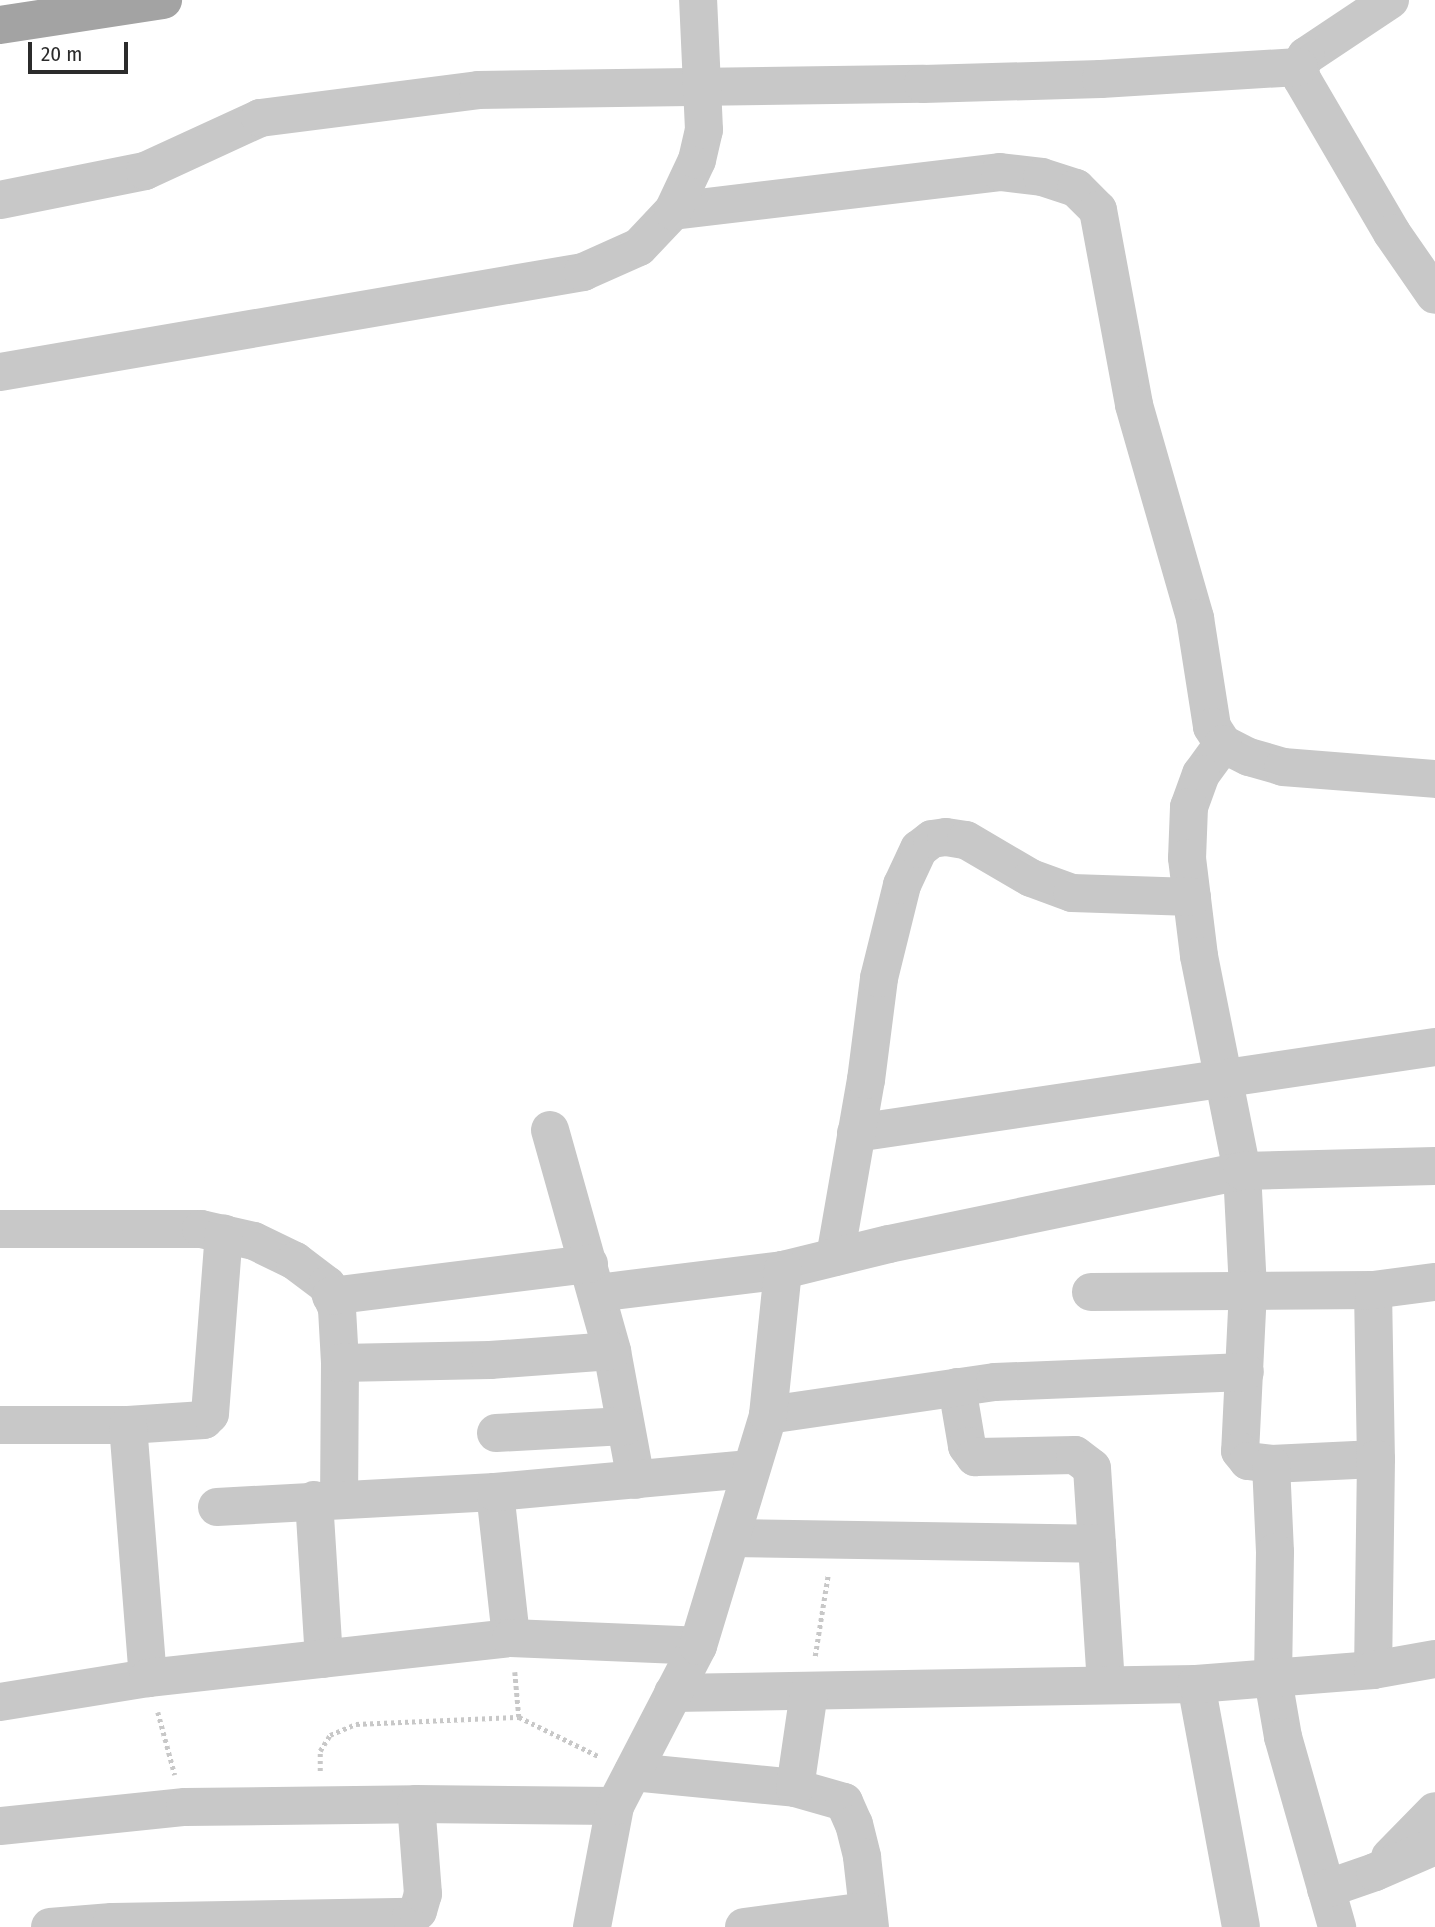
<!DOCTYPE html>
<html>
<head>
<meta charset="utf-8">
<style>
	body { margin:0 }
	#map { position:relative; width:1435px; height:1927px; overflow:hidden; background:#fff; font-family:"Fira Sans Condensed",sans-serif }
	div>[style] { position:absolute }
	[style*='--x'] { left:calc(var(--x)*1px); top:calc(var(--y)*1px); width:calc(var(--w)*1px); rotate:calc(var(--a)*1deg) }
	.path>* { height:4.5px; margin-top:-2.25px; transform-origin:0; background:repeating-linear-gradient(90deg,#c8c8c8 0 3.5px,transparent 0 7px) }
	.minor>* { height:38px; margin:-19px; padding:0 19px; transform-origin:19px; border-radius:19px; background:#c8c8c8 }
	.major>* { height:38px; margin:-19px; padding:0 19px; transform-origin:19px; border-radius:19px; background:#a3a3a3 }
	span { translate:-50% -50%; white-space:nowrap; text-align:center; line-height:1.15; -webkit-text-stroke:7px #fff; paint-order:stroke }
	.scale { position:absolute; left:28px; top:42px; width:100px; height:32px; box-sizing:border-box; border:4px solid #2b2b2b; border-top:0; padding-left:9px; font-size:21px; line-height:24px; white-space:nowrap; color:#2b2b2b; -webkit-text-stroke:5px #fff; paint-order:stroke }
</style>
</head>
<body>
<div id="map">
	<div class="path">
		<i style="--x:815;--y:1656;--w:82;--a:-80.9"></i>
		<i style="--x:515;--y:1672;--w:45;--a:84.9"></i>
		<i style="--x:158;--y:1712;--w:65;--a:74.9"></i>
		<i style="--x:320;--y:1771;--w:20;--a:-90"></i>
		<i style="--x:320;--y:1751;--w:19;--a:-58"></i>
		<i style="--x:330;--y:1735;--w:28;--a:-23"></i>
		<i style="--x:356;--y:1724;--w:163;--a:-2.5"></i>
		<i style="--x:519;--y:1717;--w:90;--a:26.3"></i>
	</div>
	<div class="minor">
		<i style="--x:1390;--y:0;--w:101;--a:146.3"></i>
		<i style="--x:1306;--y:56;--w:13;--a:122"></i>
		<i style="--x:1299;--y:67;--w:12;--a:76"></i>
		<i style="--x:1302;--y:79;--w:178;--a:59.7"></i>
		<i style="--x:1392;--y:233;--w:75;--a:55.3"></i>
		<i style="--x:0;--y:200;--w:148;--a:-11.3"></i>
		<i style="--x:145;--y:171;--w:127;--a:-24.7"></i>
		<i style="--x:260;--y:118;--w:220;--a:-7.3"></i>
		<i style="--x:478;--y:90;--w:445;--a:-0.8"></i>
		<i style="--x:923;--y:84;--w:178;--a:-1.6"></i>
		<i style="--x:1101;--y:79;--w:198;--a:-3.5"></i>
		<i style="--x:673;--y:211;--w:329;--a:-6.8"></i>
		<i style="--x:1000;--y:172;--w:42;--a:6.8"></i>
		<i style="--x:1042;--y:177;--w:36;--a:18"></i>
		<i style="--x:1076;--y:188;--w:31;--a:45"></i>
		<i style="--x:1098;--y:210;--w:198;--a:79.5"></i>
		<i style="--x:1134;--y:405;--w:222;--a:74"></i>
		<i style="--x:1195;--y:618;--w:110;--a:81.1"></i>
		<i style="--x:1212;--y:727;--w:20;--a:57"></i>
		<i style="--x:1223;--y:744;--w:29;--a:27"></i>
		<i style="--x:1249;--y:757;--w:35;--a:16"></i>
		<i style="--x:1283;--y:767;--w:152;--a:4.5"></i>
		<i style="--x:0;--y:372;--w:592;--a:-9.73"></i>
		<i style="--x:583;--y:272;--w:61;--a:-24.1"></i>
		<i style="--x:639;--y:247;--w:50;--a:-46.6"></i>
		<i style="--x:673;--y:211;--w:56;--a:-64.8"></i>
		<i style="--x:697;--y:160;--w:31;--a:-77"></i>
		<i style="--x:704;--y:130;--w:130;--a:-92.6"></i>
		<i style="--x:1223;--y:744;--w:37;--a:126"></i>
		<i style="--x:1201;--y:774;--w:35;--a:110"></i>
		<i style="--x:1189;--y:807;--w:51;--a:92.2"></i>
		<i style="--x:1187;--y:858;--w:99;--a:83"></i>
		<i style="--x:1199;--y:956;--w:219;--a:78.7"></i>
		<i style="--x:1242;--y:1171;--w:119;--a:87.1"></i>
		<i style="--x:1248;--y:1290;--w:161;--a:92.8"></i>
		<i style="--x:1240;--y:1451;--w:13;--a:51"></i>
		<i style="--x:1248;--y:1461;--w:23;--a:7"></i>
		<i style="--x:1271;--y:1464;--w:105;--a:-2.7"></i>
		<i style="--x:550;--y:1130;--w:230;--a:74.3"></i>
		<i style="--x:612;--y:1351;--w:131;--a:79.5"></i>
		<i style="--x:856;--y:1133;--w:585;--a:-8.45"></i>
		<i style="--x:0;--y:1229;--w:201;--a:0"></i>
		<i style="--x:201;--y:1229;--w:54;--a:12.8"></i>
		<i style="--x:254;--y:1241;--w:46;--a:26"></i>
		<i style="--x:295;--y:1261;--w:40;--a:37"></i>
		<i style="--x:327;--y:1285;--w:26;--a:67"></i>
		<i style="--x:337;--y:1309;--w:54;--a:86.8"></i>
		<i style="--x:340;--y:1363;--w:135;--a:90.4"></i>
		<i style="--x:835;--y:1257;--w:180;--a:-80.1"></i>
		<i style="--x:866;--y:1080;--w:103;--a:-82.7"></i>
		<i style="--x:879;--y:978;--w:96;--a:-76.1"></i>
		<i style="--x:902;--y:885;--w:40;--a:-65"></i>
		<i style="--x:919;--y:849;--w:16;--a:-38"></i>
		<i style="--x:932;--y:839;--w:14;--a:-8"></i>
		<i style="--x:946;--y:837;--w:20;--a:9"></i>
		<i style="--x:966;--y:840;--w:75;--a:30.3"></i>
		<i style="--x:1031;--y:878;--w:44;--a:20.1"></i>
		<i style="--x:1072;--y:893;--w:120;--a:1.9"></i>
		<i style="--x:1373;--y:1290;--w:169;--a:89"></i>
		<i style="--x:1376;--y:1459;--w:211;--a:90.8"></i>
		<i style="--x:1091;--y:1292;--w:282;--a:-0.4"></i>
		<i style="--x:1373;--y:1290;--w:63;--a:-7.4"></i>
		<i style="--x:597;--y:1293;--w:187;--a:-7"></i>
		<i style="--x:783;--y:1270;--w:109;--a:-13.8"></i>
		<i style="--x:889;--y:1244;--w:360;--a:-11.7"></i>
		<i style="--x:1242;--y:1171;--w:193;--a:-1.5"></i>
		<i style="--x:331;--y:1296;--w:260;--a:-7.1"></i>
		<i style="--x:340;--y:1363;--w:150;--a:-1.1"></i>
		<i style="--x:490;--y:1360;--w:122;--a:-4.2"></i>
		<i style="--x:957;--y:1387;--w:60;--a:80.4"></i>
		<i style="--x:967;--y:1446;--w:14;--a:54"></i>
		<i style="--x:975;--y:1457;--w:100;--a:-1.1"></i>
		<i style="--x:1075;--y:1455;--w:21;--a:37"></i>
		<i style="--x:1092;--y:1468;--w:217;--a:86.3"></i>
		<i style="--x:768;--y:1415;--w:229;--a:-8.3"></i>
		<i style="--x:995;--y:1382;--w:250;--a:-2.3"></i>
		<i style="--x:0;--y:1425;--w:128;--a:0"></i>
		<i style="--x:128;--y:1425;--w:76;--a:-3.8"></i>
		<i style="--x:204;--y:1420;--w:8;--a:-45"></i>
		<i style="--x:210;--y:1414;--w:181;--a:-85.6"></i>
		<i style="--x:128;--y:1425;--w:254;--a:85.5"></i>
		<i style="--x:496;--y:1433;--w:129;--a:-3.1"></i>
		<i style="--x:1271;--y:1464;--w:88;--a:87.4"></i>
		<i style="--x:1275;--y:1552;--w:127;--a:90.9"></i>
		<i style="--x:1273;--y:1679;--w:59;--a:80.2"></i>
		<i style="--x:1283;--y:1737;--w:198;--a:74.1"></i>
		<i style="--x:495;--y:1492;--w:147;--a:83.7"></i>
		<i style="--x:314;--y:1500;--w:159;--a:86.4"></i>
		<i style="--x:217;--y:1507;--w:278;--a:-3.1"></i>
		<i style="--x:495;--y:1492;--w:256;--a:-5.2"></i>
		<i style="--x:731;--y:1538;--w:366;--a:0.9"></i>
		<i style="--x:1196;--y:1684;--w:246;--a:79.5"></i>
		<i style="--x:673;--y:1693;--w:523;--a:-0.99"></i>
		<i style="--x:1196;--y:1684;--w:178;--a:-4.5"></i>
		<i style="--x:1373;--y:1670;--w:63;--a:-10.1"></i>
		<i style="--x:0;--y:1702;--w:150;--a:-9.2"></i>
		<i style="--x:148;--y:1678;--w:365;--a:-6.3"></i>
		<i style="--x:511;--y:1638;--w:187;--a:2.4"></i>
		<i style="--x:633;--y:1772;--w:163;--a:5.6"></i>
		<i style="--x:795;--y:1788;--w:51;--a:15.9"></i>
		<i style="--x:844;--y:1802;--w:24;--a:66"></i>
		<i style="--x:854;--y:1824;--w:34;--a:76"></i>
		<i style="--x:862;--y:1857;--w:70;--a:83.5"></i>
		<i style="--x:795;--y:1788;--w:97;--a:-81.7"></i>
		<i style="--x:0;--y:1826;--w:186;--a:-5.9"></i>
		<i style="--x:185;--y:1807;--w:231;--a:-0.7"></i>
		<i style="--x:416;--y:1804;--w:199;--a:0.6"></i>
		<i style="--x:1390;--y:1857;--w:64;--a:-45.6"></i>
		<i style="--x:1326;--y:1889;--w:52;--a:-19.1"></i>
		<i style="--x:1375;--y:1872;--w:65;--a:-23.4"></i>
		<i style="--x:50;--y:1927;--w:62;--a:-4.6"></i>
		<i style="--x:112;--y:1922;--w:299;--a:-1"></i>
		<i style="--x:411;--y:1917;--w:9;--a:-41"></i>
		<i style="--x:418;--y:1911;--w:18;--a:-74"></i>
		<i style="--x:423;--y:1894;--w:90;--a:-94.4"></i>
		<i style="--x:592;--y:1927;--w:123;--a:-79.2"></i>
		<i style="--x:615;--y:1806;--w:180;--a:-62.6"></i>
		<i style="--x:698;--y:1646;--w:241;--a:-73.1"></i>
		<i style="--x:768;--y:1415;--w:146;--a:-84.1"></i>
		<i style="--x:744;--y:1927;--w:124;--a:-7.4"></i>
	</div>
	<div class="major">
		<i style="--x:0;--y:25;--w:165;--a:-8.7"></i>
	</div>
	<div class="scale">20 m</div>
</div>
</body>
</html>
